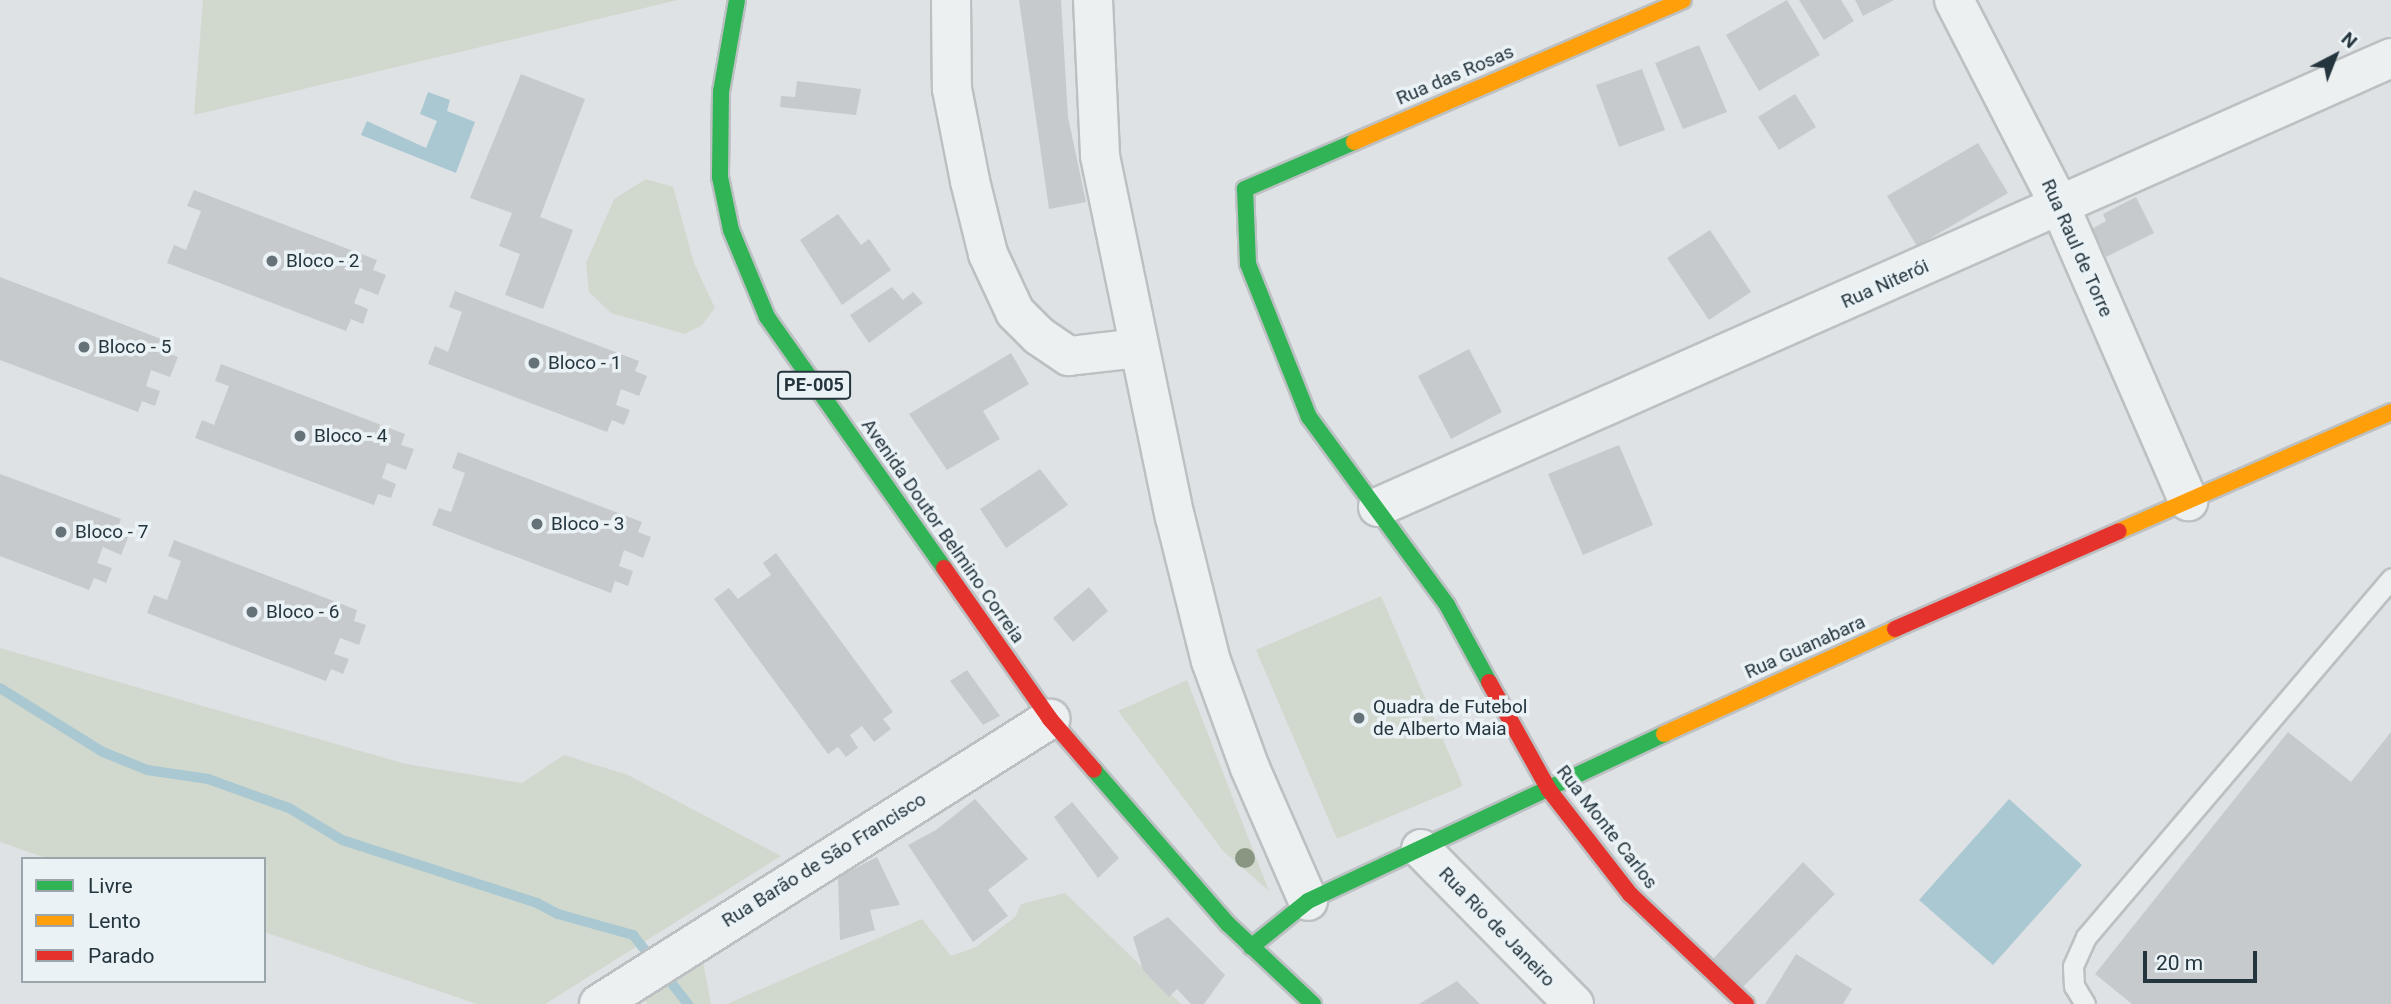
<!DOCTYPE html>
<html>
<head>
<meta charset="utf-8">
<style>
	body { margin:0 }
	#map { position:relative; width:2391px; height:1004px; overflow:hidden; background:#dee2e4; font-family:Roboto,sans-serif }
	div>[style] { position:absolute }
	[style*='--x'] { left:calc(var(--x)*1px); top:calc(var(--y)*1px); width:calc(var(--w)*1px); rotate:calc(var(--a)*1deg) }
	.green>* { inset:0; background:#d1d9ce }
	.water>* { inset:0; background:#aac8d2 }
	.stream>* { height:10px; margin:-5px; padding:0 5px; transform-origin:5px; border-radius:5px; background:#aac8d2 }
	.building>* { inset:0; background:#c6cacc }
	.roads { filter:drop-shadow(2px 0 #bcc0c2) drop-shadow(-2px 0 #bcc0c2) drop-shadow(0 2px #bcc0c2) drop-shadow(0 -2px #bcc0c2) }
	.lane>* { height:19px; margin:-9.5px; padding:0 9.5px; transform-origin:9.5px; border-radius:9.5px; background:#edf0f1 }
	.street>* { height:38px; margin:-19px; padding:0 19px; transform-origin:19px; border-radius:19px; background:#edf0f1 }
	.fast>* { height:16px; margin:-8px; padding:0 8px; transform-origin:8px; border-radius:8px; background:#30b455 }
	.slow>* { height:16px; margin:-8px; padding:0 8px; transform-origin:8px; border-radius:8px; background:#ff9f0a }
	.jam>* { height:16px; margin:-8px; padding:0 8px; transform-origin:8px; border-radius:8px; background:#e5322d }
	.trees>* { width:20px; height:20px; margin:-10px; border-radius:50%; background:#899782 }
	.dots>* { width:19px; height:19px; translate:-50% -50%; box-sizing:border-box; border:4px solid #ebf2f5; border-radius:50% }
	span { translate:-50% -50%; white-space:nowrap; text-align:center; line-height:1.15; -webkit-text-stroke:7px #ebf2f5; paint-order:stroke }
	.shield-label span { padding:2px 5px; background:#ebf2f5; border:2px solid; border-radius:5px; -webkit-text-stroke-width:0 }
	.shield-label { font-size:18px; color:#24353e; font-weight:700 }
	.street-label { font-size:19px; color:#24353e }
	.poi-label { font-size:19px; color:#24353e }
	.left { translate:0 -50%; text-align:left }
	.legend { position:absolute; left:21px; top:857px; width:245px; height:126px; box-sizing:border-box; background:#ebf2f5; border:2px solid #9ba6ac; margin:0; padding:9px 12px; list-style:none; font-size:21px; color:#24353e }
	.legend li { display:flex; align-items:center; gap:14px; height:35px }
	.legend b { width:35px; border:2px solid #9ba6ac }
	.north { position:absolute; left:2300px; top:21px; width:70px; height:70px; -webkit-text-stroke:5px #ebf2f5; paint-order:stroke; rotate:42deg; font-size:19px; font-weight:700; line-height:28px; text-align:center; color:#24353e }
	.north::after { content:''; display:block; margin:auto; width:24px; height:32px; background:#24353e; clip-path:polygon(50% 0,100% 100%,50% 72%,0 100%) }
	.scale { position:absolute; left:2143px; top:951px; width:114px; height:32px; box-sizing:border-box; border:4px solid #24353e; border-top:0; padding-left:9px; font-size:21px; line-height:24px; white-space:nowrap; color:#24353e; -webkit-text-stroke:5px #ebf2f5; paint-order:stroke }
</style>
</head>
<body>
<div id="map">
	<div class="green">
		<i style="clip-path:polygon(203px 0,678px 0,194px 115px)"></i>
		<i style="clip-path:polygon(646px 179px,673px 187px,694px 263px,715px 308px,702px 325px,685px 334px,611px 313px,589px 292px,586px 263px,614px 199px)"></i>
		<i style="clip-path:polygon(1381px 596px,1463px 786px,1337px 839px,1256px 650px)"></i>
		<i style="clip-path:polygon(0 648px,406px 764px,522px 783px,564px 755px,628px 775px,781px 856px,545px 1004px,477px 1004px,264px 932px,264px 859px,49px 859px,0 842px)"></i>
		<i style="clip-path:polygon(1187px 680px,1269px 891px,1223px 851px,1118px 711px)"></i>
		<i style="clip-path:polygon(1065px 893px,1181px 1004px,727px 1004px,922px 919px,951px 956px,976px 947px,1015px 917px,1021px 904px)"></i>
		<i style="clip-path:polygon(703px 962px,711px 1004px,647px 1004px,642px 995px)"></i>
	</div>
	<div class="water">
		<i style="clip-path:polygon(428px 92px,450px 100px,447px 111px,475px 122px,456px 173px,361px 135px,367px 121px,426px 148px,437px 121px,420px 114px)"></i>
		<i style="clip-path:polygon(2009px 799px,2082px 865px,1993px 965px,1919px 900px)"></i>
	</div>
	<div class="stream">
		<i style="--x:0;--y:688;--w:121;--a:31.9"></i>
		<i style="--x:103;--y:752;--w:48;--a:22.2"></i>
		<i style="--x:147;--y:770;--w:62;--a:8.4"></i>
		<i style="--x:208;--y:779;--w:86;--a:19.7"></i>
		<i style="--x:289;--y:808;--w:62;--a:31.1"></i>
		<i style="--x:342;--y:840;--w:205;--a:17.9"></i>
		<i style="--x:537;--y:903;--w:24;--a:28"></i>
		<i style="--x:558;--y:914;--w:78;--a:15.6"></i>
		<i style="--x:633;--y:935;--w:88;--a:51.4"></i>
	</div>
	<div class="building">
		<i style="clip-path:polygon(1019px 0,1061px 0,1068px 117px,1086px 202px,1049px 209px)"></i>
		<i style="clip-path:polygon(1787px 0,1820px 55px,1759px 91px,1726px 35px)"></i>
		<i style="clip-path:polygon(1799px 0,1841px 0,1854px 21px,1824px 40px)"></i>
		<i style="clip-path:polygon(1855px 0,1894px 0,1863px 16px)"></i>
		<i style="clip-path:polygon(1699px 45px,1727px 112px,1683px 129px,1655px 63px)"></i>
		<i style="clip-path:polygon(1642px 69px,1665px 130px,1619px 147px,1596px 85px)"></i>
		<i style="clip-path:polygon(521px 74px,585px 99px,540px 217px,573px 230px,543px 309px,505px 295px,520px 254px,499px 246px,512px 213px,470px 198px)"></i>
		<i style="clip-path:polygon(797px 81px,861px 89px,856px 115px,780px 107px,781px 96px,795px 97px)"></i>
		<i style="clip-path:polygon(1795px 94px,1816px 127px,1779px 150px,1758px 117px)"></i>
		<i style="clip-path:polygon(1978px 143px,2008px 193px,1917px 246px,1887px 196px)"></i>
		<i style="clip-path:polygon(194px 190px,377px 260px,373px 270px,386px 275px,378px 295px,360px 288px,354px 303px,368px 309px,363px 324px,351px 319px,346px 331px,167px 263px,174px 245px,186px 250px,201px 211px,187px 206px)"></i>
		<i style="clip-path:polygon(2136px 197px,2154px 233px,2106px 257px,2092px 229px,2106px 221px,2103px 214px)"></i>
		<i style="clip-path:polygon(838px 214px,861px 245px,869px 239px,891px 270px,842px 305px,800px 240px)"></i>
		<i style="clip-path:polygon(1710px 230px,1751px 292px,1709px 320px,1667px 258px)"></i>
		<i style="clip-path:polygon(0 277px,169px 342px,165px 352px,178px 357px,170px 377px,151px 370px,146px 386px,160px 391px,155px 406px,142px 401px,138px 412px,0 360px)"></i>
		<i style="clip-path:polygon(892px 287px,903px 300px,913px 292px,923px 303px,869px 343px,850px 315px)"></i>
		<i style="clip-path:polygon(455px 291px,639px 361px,635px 371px,647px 376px,639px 396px,621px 389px,616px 405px,630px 410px,624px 425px,612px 420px,607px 432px,428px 364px,435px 346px,448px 352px,462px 312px,449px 307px)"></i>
		<i style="clip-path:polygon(1469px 349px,1502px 412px,1451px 439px,1418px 376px)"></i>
		<i style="clip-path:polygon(1011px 353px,1029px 384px,983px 411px,1000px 439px,947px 470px,909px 414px)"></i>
		<i style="clip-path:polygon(221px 364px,405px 434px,401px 445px,414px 449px,406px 470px,387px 463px,382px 478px,396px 484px,391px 498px,378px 494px,374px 505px,195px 438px,202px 420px,214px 425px,229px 386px,215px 381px)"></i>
		<i style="clip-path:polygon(1619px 445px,1653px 525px,1583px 555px,1548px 474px)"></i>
		<i style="clip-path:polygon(458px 452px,642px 522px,638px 532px,651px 537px,643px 558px,624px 550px,619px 566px,633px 571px,628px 586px,615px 581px,611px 593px,432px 525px,439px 508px,451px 512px,465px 473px,452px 468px)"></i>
		<i style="clip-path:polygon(1040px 469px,1068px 505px,1006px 548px,980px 509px)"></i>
		<i style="clip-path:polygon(0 474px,121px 519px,117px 529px,129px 535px,121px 555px,103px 547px,97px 563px,112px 568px,106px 583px,94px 578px,89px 590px,0 556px)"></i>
		<i style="clip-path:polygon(174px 540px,357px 610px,354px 621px,366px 625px,359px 645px,340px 638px,334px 654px,349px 659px,343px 674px,331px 669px,326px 681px,147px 613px,154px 595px,167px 600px,181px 561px,168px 556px)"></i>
		<i style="clip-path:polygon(776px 553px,893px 712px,883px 719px,891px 729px,874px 742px,862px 726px,850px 735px,858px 748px,846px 757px,838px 747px,828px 754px,714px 599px,729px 588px,738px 599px,771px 575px,763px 563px)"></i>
		<i style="clip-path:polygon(1089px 587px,1108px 611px,1073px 642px,1053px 618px)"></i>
		<i style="clip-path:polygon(967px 670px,1000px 716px,983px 725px,950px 681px)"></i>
		<i style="clip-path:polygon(2288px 732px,2351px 782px,2391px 732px,2391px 1004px,2132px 1004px,2095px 974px)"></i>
		<i style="clip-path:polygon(975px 799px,1028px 859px,988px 890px,1008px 916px,973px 942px,908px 845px,936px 830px)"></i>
		<i style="clip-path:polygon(1072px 802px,1119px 858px,1098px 878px,1054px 817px)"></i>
		<i style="clip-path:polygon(877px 857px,900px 905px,870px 910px,875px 930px,840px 940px,838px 877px)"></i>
		<i style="clip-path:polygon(1803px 862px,1835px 894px,1741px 989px,1712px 960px)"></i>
		<i style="clip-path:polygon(1168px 917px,1225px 975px,1204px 1004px,1191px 1004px,1177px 989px,1169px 997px,1143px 970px,1133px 937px)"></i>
		<i style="clip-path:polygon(1796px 954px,1852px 989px,1843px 1004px,1765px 1004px)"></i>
		<i style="clip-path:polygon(1457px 981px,1480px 1004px,1419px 1004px)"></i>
	</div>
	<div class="roads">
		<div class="lane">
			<i style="--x:2085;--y:1004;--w:21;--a:-121"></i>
			<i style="--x:2074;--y:986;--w:20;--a:-93"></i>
			<i style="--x:2073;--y:966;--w:32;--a:-66"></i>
			<i style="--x:2086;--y:937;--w:471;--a:-49.6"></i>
		</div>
		<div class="street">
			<i style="--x:951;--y:0;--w:89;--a:89.4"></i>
			<i style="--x:952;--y:89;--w:94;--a:78.9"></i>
			<i style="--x:970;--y:181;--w:75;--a:76.1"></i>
			<i style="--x:988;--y:254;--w:64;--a:65"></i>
			<i style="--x:1015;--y:312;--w:34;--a:45"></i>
			<i style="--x:1039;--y:336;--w:36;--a:34"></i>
			<i style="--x:1069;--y:356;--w:69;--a:-6.6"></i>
			<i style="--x:1093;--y:0;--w:156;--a:87.4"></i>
			<i style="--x:1100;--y:156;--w:369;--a:78.3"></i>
			<i style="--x:1175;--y:517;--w:148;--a:76"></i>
			<i style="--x:1211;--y:661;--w:114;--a:70"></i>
			<i style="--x:1250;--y:768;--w:145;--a:66.4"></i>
			<i style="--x:1954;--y:0;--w:232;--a:62.8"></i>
			<i style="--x:2060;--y:206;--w:322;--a:66.5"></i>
			<i style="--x:1378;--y:507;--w:1108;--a:-23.9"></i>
			<i style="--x:1421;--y:849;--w:218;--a:45.4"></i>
			<i style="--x:599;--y:1004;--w:534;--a:-32.29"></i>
		</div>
		<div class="fast">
			<i style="--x:737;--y:0;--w:93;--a:99.9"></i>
			<i style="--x:721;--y:92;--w:85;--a:90.7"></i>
			<i style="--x:720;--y:177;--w:54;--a:78.3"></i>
			<i style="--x:731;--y:230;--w:94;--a:67.5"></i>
			<i style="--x:767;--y:317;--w:307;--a:54.8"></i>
			<i style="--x:1354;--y:142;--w:119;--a:156.7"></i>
			<i style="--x:1245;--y:189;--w:75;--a:87.7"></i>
			<i style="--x:1248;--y:264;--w:165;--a:68.3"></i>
			<i style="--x:1309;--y:417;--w:233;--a:53.7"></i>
			<i style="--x:1447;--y:605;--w:88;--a:61.4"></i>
			<i style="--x:1094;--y:770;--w:204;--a:49"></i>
			<i style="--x:1228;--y:924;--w:117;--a:43.3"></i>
			<i style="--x:1251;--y:947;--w:73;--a:-38.9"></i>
			<i style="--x:1308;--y:901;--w:393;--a:-25.1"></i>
		</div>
		<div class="slow">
			<i style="--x:1354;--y:142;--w:358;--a:-23.3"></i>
			<i style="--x:2119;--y:531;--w:297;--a:-23.6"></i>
			<i style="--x:1664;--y:734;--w:254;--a:-24.4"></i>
		</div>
		<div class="jam">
			<i style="--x:944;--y:568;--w:184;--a:54.9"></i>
			<i style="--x:1050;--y:719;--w:67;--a:49.2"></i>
			<i style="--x:1895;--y:629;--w:244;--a:-23.6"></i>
			<i style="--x:1489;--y:682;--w:124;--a:60.9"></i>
			<i style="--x:1549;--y:790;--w:132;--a:52.1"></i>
			<i style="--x:1630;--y:894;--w:160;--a:43.5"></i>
		</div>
	</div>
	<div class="trees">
		<i style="left:1245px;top:858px"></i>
	</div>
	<div class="dots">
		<i style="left:272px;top:261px;background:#657278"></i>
		<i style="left:84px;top:347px;background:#657278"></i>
		<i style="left:534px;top:363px;background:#657278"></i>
		<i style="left:300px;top:436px;background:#657278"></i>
		<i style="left:537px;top:524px;background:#657278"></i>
		<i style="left:61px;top:532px;background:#657278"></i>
		<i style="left:252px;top:612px;background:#657278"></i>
		<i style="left:1359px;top:718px;background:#657278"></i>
	</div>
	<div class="shield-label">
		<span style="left:814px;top:385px">PE-005</span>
	</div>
	<div class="street-label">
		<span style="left:1455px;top:75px;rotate:-23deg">Rua das Rosas</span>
		<span style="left:2077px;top:248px;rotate:66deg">Rua Raul de Torre</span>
		<span style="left:1885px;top:284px;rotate:-24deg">Rua Niterói</span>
		<span style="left:943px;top:531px;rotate:55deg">Avenida Doutor Belmino Correia</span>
		<span style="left:1805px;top:647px;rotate:-24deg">Rua Guanabara</span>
		<span style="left:1607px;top:827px;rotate:52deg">Rua Monte Carlos</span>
		<span style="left:824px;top:860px;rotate:-32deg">Rua Barão de São Francisco</span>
		<span style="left:1497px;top:927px;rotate:46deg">Rua Rio de Janeiro</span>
	</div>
	<div class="poi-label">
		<span class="left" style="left:286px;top:261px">Bloco - 2</span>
		<span class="left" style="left:98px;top:347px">Bloco - 5</span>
		<span class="left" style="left:548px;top:363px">Bloco - 1</span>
		<span class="left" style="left:314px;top:436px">Bloco - 4</span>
		<span class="left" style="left:551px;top:524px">Bloco - 3</span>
		<span class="left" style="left:75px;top:532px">Bloco - 7</span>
		<span class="left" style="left:266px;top:612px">Bloco - 6</span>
		<span class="left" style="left:1373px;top:718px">Quadra de Futebol<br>de Alberto Maia</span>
	</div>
	<ul class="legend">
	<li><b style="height:9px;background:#30b455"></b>Livre</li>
	<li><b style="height:9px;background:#ff9f0a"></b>Lento</li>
	<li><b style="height:9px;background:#e5322d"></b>Parado</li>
	</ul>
	<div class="north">N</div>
	<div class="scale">20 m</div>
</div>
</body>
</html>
